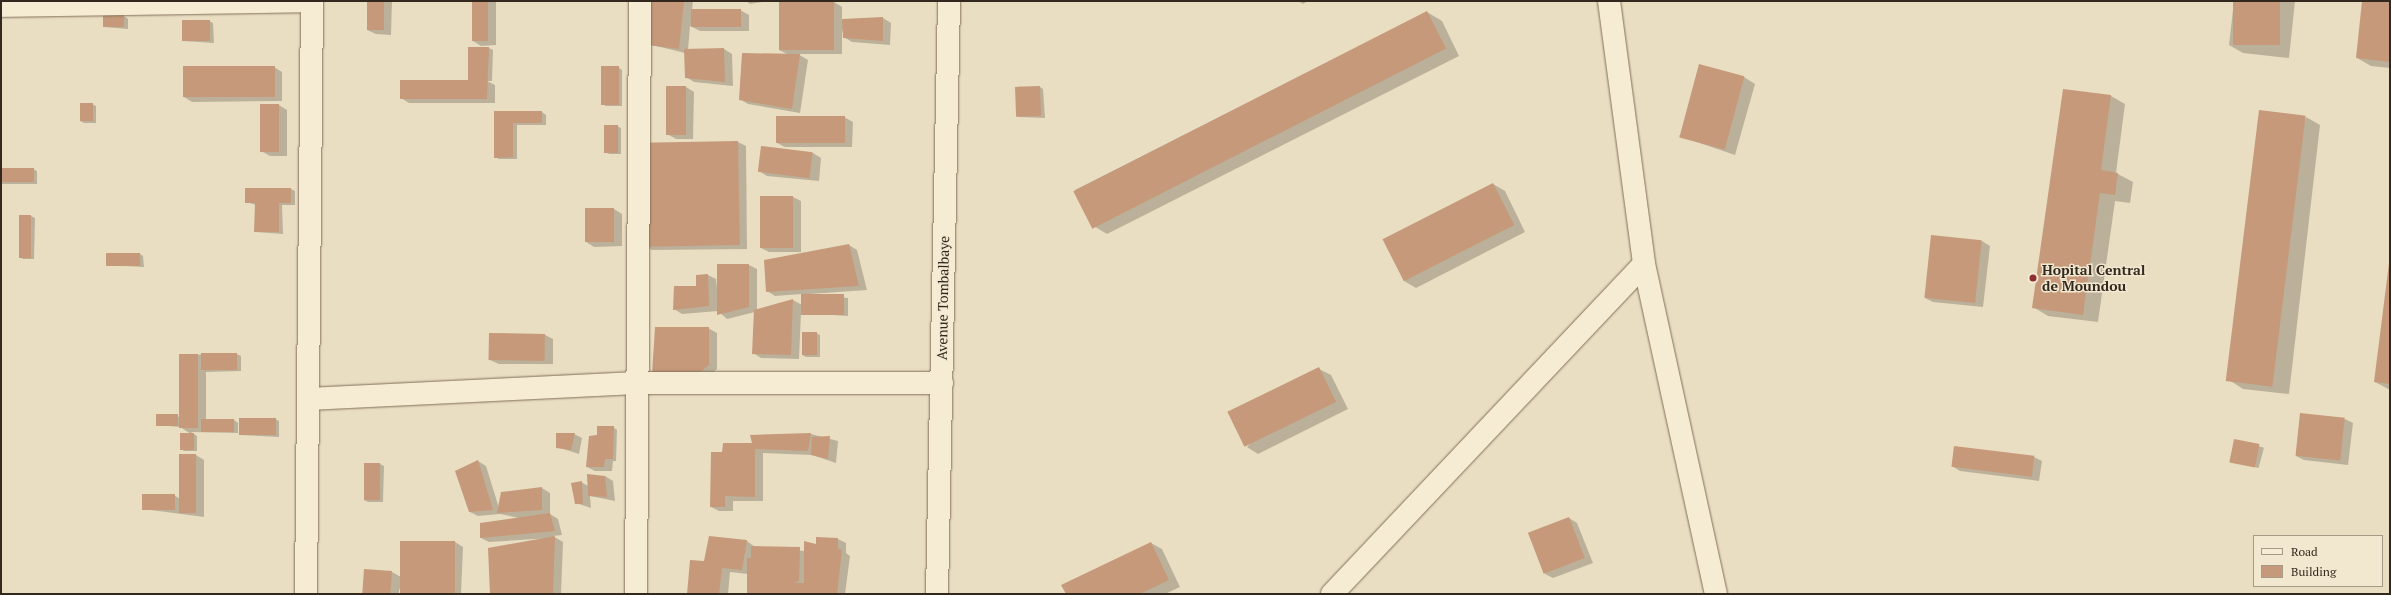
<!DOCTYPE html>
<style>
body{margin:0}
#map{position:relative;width:2391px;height:595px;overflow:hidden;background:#eadec2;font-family:"PT Serif",serif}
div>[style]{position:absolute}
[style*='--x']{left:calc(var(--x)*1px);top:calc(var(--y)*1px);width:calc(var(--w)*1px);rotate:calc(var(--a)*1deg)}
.shadow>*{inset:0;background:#0003;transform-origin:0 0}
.building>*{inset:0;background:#c6997a;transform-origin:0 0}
.roads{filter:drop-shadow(0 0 1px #82705a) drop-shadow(0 0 1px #82705a)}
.street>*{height:22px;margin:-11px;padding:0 11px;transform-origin:11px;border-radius:11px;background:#f6ecd4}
.secondary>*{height:22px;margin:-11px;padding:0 11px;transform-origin:11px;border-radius:11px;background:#f6ecd4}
.dots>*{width:11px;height:11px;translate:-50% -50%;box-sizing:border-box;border:2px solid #f2e8d0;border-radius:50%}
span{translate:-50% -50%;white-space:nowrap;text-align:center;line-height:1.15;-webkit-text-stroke:3px #f2e8d0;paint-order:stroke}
.poi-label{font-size:14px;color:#33281e;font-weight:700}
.left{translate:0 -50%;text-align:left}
.street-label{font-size:14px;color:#33281e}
.frame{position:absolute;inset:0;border:2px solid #33281e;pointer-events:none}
.legend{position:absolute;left:2253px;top:535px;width:130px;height:52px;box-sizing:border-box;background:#f2e8d0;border:1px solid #a69b89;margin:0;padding:5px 7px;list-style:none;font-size:12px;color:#33281e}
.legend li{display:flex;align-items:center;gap:8px;height:20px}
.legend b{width:20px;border:1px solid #a69b89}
</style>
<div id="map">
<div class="shadow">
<i style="clip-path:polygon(368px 1px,392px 1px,391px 35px,376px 34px,367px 30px)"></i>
<i style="clip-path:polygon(473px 1px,496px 1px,496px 45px,481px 46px,473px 41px)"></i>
<i style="clip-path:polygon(647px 1px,693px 1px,692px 10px,740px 10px,749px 15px,749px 31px,700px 31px,690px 26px,688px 50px,724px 49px,732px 54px,733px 86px,694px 82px,686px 77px,685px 53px,648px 44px)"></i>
<i style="clip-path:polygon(746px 1px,768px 1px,750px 4px)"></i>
<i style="clip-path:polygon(1298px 1px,1308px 1px,1303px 4px)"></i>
<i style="clip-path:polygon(2234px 1px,2295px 1px,2289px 58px,2243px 53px,2229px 45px)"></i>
<i style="clip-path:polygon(2363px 1px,2390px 1px,2390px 68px,2371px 66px,2357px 58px)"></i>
<i style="clip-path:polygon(834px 2px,842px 7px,842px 20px,883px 18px,891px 23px,890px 45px,852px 42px,844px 37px,842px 29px,842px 54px,798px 54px,808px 60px,800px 113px,748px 104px,740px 99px,789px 55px,779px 50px)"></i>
<i style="clip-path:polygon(1427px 12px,1442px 21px,1459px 56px,1107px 234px,1092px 225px,1075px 190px)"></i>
<i style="clip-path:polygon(124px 16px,128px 19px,128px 29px,104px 27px)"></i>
<i style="clip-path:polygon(209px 21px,213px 23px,214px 43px,183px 41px)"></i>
<i style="clip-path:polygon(489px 48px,493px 50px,492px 81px,487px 81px,495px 85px,495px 103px,409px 103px,401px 98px,472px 81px)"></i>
<i style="clip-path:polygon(274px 67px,282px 72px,282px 101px,192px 102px,184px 97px)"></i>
<i style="clip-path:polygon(618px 67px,622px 70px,622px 106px,606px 106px,602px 104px)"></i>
<i style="clip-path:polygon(1744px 77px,1755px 84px,1735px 155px,1679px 136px)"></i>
<i style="clip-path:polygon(686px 87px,694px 92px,693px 139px,676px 139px,667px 134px)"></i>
<i style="clip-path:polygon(1040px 87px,1043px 89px,1045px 118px,1018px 117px)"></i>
<i style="clip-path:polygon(2064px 90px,2111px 96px,2125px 104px,2116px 173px,2133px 182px,2130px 203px,2115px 201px,2098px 322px,2048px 316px,2033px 307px)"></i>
<i style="clip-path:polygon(92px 104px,96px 106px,96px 123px,84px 123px,80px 121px)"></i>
<i style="clip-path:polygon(279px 105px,287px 110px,287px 156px,270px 156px,261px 151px)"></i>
<i style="clip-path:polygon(495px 112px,542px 112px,546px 115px,546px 125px,517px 125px,517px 159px,499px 159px,495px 157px)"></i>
<i style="clip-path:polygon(844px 117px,853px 122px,852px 147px,785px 147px,777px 143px)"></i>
<i style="clip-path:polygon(2306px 117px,2320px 125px,2289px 394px,2243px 389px,2229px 380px)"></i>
<i style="clip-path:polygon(617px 126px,621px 128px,621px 154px,609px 154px,605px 152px)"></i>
<i style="clip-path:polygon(738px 142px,746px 146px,747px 249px,652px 250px,644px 246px)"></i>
<i style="clip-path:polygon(762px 148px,813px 153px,821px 158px,819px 181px,767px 176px,759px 171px)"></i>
<i style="clip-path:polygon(1px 169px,33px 169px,37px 171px,37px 184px,1px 184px)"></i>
<i style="clip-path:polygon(1493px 184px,1505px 191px,1525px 232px,1416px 288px,1404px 281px)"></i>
<i style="clip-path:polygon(291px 189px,295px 191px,295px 205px,282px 205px,283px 234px,255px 232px,256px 205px,246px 202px)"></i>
<i style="clip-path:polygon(793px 197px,801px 201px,801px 252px,769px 252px,761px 248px)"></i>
<i style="clip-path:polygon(586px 209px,614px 209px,622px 214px,622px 246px,594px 247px,586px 242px)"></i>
<i style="clip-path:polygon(31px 216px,35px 218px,34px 259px,23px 259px,19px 257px)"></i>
<i style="clip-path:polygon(1982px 241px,1990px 246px,1983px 307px,1933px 302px,1925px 298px)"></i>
<i style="clip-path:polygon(849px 245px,857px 250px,867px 290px,810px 294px,848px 298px,848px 316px,801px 313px,799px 359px,761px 358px,753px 353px,755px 312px,727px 319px,718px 311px,682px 314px,674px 309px,708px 275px,716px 279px,718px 298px,749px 265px,757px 269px,757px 310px,793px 300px,802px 305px,802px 294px,775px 296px,767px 291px)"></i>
<i style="clip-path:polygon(140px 254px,143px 256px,144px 267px,106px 265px)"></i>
<i style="clip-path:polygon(2390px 263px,2390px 390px,2375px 382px)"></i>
<i style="clip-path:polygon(708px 328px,717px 333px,717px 369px,703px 381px,661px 379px)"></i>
<i style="clip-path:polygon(816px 333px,820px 335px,820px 357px,806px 357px,802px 355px)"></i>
<i style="clip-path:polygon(545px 335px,553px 339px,553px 364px,499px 364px,490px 360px)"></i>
<i style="clip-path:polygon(237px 354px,241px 356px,241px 371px,206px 372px,206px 420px,234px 420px,238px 423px,238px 433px,191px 432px,197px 436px,197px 451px,184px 451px,181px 449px,191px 434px,180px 427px,157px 425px,180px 416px,180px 355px)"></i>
<i style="clip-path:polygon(1319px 369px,1331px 375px,1348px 409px,1258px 454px,1247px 447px)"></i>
<i style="clip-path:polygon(275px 419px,279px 421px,279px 437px,240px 435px)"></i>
<i style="clip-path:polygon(2345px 419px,2353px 423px,2348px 465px,2304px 460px,2296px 456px)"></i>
<i style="clip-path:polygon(613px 427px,617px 430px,616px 461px,613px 461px,612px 471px,595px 471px,587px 467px,598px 436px)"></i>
<i style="clip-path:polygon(574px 434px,582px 438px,579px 454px,557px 447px)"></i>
<i style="clip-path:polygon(811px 434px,838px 441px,836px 463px,812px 455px,763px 453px,763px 501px,733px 501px,733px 511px,719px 511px,711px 507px,723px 453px)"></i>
<i style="left:2235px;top:440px;width:30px;height:21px;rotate:15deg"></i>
<i style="clip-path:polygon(1955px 447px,2034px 457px,2042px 461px,2039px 481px,1960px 471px,1952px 466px)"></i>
<i style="clip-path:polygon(196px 455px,204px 460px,204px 517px,143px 509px,174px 495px,180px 499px)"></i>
<i style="clip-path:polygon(478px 461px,486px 466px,499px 508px,502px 493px,542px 488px,550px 493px,550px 514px,558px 519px,562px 535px,553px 536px,563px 542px,561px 594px,491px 594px,551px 538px,489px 542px,481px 538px,519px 518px,500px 514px,478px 516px,470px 512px)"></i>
<i style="clip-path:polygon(380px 464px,384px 466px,383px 502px,368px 502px,364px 500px)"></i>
<i style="clip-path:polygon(605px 476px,613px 481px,615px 501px,590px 496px,591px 508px,576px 503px,581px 482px,588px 486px)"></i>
<i style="clip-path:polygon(1569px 518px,1577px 523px,1593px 563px,1553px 578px,1545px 574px)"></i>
<i style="clip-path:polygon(838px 539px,846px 543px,846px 553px,850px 556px,845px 594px,748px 594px,748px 574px,730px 572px,728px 594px,688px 594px,704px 562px,747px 541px,755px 547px,805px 551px)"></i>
<i style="clip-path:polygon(455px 542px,463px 547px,461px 594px,401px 594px,399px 588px,399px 594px,363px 594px,365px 570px,392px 572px,401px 577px)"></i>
<i style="clip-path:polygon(1151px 543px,1162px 549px,1180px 587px,1165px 594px,1067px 594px)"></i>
</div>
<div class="building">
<i style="left:367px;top:1px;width:17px;height:29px"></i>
<i style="left:472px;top:1px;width:16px;height:40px"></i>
<i style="clip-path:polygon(646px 1px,684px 1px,679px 49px,647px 45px)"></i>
<i style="left:779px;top:1px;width:55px;height:49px"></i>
<i style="left:2233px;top:1px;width:47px;height:44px"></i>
<i style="clip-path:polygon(2362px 1px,2390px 1px,2390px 62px,2356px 58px)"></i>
<i style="left:691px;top:9px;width:50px;height:18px"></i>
<i style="left:1427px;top:11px;width:42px;height:397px;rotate:63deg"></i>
<i style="left:124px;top:15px;width:12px;height:21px;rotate:90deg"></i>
<i style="clip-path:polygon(883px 17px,883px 41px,843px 38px,842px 19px)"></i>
<i style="left:182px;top:20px;width:28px;height:21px"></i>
<i style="clip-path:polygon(468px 47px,489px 47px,487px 99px,400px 99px,400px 80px,468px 80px)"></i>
<i style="clip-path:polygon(724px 48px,725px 82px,685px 78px,684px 49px)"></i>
<i style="clip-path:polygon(742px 53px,800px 54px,792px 109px,739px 100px)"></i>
<i style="left:1699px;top:64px;width:47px;height:76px;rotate:15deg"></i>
<i style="left:183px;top:66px;width:92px;height:31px"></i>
<i style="left:601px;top:66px;width:18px;height:39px"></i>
<i style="left:666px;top:86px;width:20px;height:49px"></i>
<i style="left:1040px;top:86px;width:30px;height:25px;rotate:88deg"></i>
<i style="clip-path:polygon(2063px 89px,2111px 95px,2101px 170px,2118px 173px,2115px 195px,2100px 193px,2083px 315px,2032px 308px)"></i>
<i style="left:80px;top:103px;width:13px;height:18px"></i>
<i style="left:260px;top:104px;width:19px;height:48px"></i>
<i style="left:2259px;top:110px;width:47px;height:273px;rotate:7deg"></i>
<i style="clip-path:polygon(494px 111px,542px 111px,542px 123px,513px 123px,513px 157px,494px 158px)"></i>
<i style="left:776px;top:116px;width:69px;height:27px"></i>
<i style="left:604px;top:125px;width:14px;height:28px"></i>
<i style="left:738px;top:141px;width:104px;height:96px;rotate:89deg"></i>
<i style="left:761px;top:146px;width:52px;height:26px;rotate:7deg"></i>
<i style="left:1px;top:168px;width:33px;height:14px"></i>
<i style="left:1493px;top:183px;width:47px;height:124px;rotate:63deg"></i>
<i style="clip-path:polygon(245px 188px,291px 188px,291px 203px,279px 203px,279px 232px,254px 232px,255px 203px,245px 203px)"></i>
<i style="left:760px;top:196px;width:33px;height:52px"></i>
<i style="left:585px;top:208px;width:29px;height:34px"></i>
<i style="left:19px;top:215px;width:12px;height:43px"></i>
<i style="left:1931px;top:235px;width:51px;height:63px;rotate:6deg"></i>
<i style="clip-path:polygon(849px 244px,859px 286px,766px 292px,764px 260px)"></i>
<i style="left:140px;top:253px;width:13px;height:34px;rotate:90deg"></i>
<i style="clip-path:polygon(2389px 263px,2390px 263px,2390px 384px,2374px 382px)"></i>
<i style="clip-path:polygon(717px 264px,749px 264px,749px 307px,717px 315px)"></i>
<i style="clip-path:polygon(708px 274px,709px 306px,673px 310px,674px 286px,696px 286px,696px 275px)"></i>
<i style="left:801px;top:294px;width:43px;height:21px"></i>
<i style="clip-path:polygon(793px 299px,791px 355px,752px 354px,754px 310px)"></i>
<i style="clip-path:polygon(655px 327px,709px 327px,709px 365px,694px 377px,652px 374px)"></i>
<i style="left:802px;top:332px;width:15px;height:23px"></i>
<i style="left:489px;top:333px;width:56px;height:27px;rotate:1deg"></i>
<i style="left:201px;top:353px;width:36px;height:17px"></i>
<i style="left:179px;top:354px;width:19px;height:74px"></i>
<i style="left:1319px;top:367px;width:39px;height:102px;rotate:64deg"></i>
<i style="left:2300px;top:413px;width:45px;height:43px;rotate:6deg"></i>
<i style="left:156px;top:414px;width:22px;height:12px"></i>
<i style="left:239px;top:418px;width:37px;height:17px"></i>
<i style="left:201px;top:419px;width:33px;height:13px"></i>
<i style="clip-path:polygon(597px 426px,614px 426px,613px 459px,605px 459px,604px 467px,586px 467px,589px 436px,597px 435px)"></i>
<i style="left:180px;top:433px;width:14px;height:17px"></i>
<i style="clip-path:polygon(556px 433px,575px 433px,571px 450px,556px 448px)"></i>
<i style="clip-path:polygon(811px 433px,808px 451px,755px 449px,755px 497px,725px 496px,725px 507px,710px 507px,711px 452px,722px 452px,723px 443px,752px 443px,750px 435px)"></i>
<i style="clip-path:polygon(830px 436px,828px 459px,811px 455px,812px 437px)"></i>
<i style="left:2234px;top:439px;width:26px;height:24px;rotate:11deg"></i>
<i style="left:1954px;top:446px;width:81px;height:21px;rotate:7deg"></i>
<i style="left:179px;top:454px;width:17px;height:59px"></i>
<i style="clip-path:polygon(478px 460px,493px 510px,469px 512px,455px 471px)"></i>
<i style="left:364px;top:463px;width:16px;height:37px"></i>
<i style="clip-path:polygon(587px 474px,605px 476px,607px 497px,588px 496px)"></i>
<i style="clip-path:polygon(582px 481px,583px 504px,575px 504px,571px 483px)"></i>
<i style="clip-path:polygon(542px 487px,542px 510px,497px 513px,501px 492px)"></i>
<i style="left:175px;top:494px;width:16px;height:33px;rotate:90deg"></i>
<i style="clip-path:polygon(550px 513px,555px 531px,480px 538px,480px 523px)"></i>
<i style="left:1569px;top:517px;width:44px;height:44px;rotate:69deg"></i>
<i style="clip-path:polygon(555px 536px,553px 594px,490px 594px,488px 548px)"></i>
<i style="clip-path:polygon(709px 536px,747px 540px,742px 570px,722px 568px,719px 594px,687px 594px,690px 560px,704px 561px)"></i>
<i style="clip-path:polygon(816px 537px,838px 538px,838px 549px,842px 550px,837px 594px,747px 594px,747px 558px,751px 558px,751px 546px,800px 547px,799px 581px,793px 583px,804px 583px,804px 541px,816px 544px)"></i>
<i style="left:400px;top:541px;width:55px;height:53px"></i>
<i style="clip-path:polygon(1151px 542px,1169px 580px,1140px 594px,1066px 594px,1061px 585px)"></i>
<i style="left:364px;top:569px;width:28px;height:25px;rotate:4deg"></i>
</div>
<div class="roads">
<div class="street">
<i style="--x:1609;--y:1;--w:265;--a:82.4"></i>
<i style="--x:1644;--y:264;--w:338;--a:77.7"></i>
<i style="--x:1;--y:6;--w:311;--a:-0.9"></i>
<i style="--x:308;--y:399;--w:329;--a:-2.8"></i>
<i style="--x:637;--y:383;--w:305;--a:0"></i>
<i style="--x:306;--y:594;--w:593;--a:-89.42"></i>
<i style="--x:636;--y:594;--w:593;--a:-89.61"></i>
<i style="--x:1332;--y:594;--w:454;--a:-46.6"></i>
</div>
<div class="secondary">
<i style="--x:937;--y:594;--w:593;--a:-88.84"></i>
</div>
</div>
<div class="dots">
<i style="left:2033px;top:278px;background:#8d2f30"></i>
</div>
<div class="poi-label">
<span class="left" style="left:2042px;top:278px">Hopital Central<br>de Moundou</span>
</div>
<div class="street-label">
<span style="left:943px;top:298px;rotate:-89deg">Avenue Tombalbaye</span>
</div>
<div class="frame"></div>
<ul class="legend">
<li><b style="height:5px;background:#f6ecd4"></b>Road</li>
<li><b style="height:11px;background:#c6997a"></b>Building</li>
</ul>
</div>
